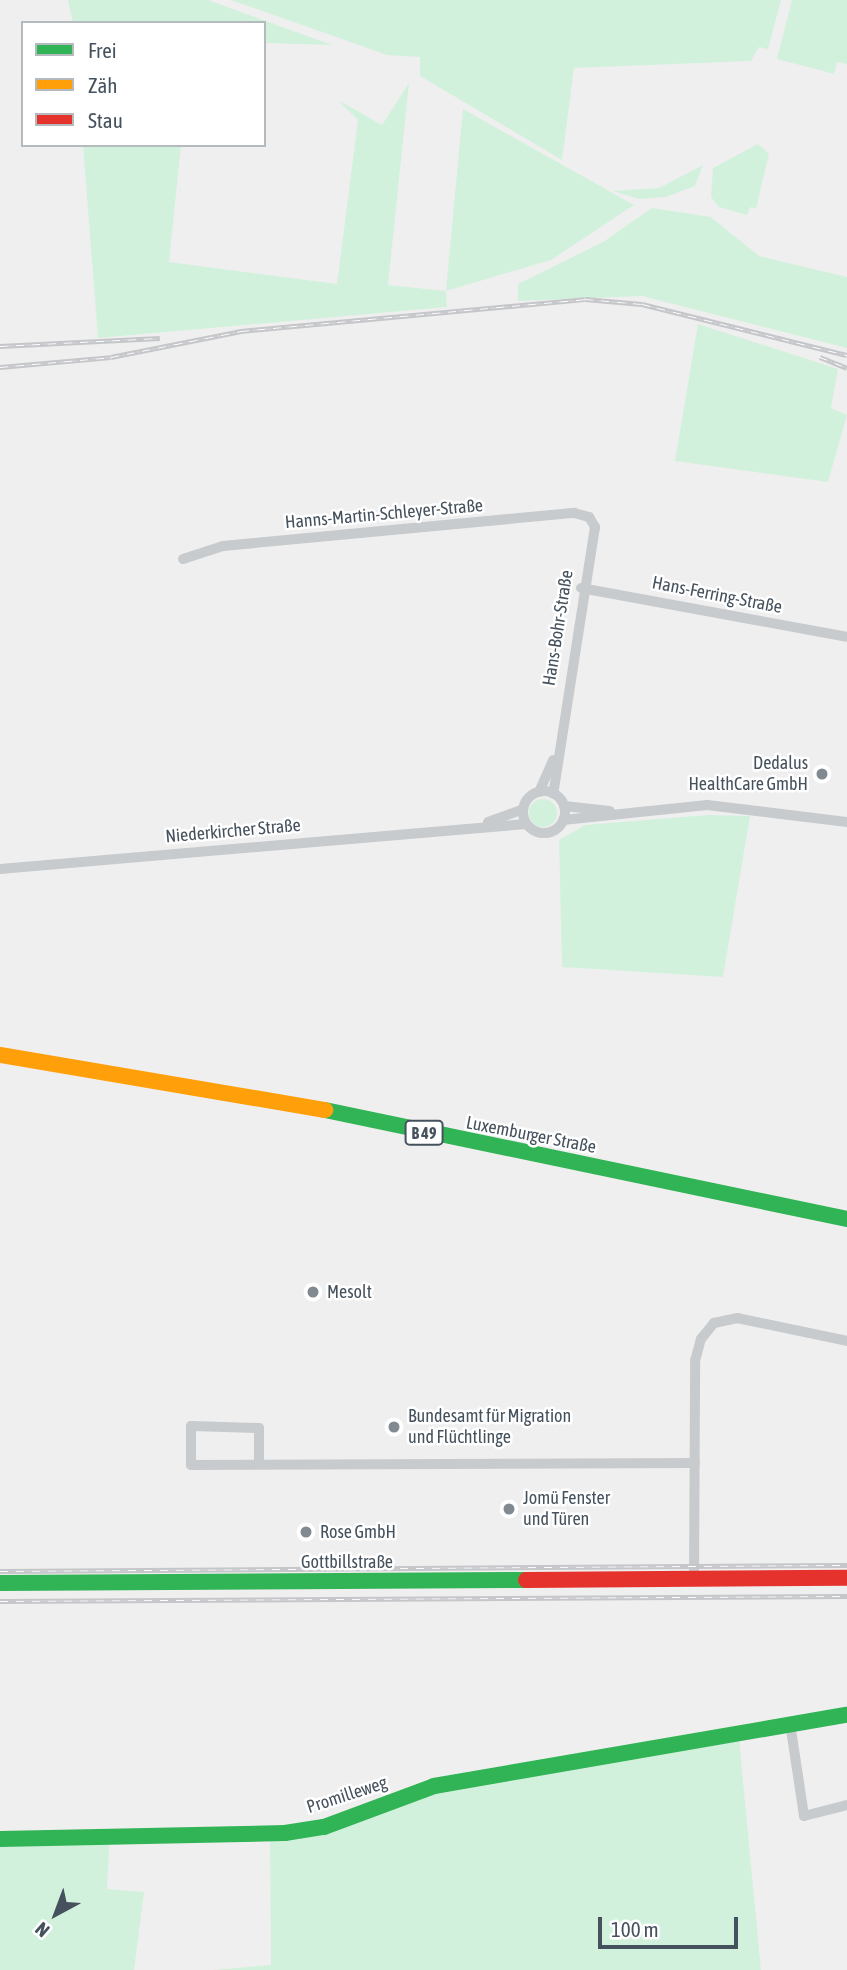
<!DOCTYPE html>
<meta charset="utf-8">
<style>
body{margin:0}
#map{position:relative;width:847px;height:1970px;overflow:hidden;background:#f0efef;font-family:"Asap Condensed",sans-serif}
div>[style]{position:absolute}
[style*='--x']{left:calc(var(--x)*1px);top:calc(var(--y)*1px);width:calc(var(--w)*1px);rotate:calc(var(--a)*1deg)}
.green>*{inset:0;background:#d2f1dd}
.round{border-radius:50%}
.street>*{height:10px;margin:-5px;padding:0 5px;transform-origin:5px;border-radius:5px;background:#c8cbce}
.street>.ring{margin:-5px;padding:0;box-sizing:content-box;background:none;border:10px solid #c8cbce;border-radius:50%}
.fast>*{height:16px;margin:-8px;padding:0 8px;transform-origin:8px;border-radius:8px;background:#30b455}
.slow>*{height:16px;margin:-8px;padding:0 8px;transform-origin:8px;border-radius:8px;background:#ff9f0a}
.jam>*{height:16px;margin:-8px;padding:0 8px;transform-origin:8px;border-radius:8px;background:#e5322d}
.rail>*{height:5px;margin-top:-2.5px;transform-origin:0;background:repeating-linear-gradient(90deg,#fff 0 8px,#c4c6c9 0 16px);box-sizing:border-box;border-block:2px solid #c4c6c9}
.dots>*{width:19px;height:19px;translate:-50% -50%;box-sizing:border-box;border:4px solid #fff;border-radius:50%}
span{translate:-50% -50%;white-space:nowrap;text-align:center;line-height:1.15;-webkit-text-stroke:5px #fff;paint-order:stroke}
.shield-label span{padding:2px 5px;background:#fff;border:2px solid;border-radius:5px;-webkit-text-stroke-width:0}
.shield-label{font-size:16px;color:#45525e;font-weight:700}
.street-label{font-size:18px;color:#45525e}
.poi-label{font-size:18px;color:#45525e}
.right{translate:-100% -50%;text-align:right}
.left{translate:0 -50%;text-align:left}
.legend{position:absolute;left:21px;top:21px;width:245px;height:126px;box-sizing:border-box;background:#fff;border:2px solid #b5babf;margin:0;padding:9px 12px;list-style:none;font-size:21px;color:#45525e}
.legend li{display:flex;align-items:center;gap:14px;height:35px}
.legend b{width:35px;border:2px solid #b5babf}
.north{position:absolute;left:21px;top:1879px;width:70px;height:70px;-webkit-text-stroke:5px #fff;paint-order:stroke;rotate:221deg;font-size:19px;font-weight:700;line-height:28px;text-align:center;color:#45525e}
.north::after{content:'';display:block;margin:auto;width:24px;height:32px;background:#45525e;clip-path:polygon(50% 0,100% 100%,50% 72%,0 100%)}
.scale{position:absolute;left:598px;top:1917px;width:140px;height:32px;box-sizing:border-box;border:4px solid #45525e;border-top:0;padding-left:9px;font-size:21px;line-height:24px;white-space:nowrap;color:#45525e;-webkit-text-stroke:5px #fff;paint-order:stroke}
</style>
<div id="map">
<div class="green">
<i style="clip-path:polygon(68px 0,208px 0,332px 45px,264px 43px,264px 23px,73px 23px)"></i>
<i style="clip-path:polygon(231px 0,781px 0,768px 49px,759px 47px,751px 61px,574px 68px,562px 160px,420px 76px,420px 57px,387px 55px)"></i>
<i style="clip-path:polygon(792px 0,847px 0,847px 64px,837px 62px,834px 74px,777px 59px)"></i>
<i style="clip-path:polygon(409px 83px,388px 285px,446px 291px,463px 109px,634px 205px,551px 260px,446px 291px,447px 307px,98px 338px,83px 145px,181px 145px,169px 262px,337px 284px,358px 120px,338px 100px,382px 125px)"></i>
<i style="clip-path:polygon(758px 144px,769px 154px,756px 209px,750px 207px,747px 215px,719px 207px,711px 197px,713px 168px)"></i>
<i style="clip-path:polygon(703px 165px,695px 186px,666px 197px,639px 199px,613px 191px,659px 188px)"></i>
<i style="clip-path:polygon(652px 208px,711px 217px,759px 256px,847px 277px,847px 348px,642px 296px,518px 301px,518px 284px,603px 242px)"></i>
<i style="clip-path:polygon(698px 324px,838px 369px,831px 408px,847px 415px,828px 482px,675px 461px)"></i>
<i class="round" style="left:529px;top:799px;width:28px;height:28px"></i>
<i style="clip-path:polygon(707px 815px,750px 816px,723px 977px,562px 967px,559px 840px,585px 825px)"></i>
<i style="clip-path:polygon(739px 1739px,761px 1970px,213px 1970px,271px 1965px,270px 1838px,439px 1787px)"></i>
<i style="clip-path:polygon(110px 1833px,107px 1889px,144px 1892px,134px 1970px,0 1970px,0 1835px)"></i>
</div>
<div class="street">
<i style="--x:183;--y:559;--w:42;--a:-18"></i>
<i style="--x:223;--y:546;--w:353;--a:-5.4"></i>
<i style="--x:574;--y:513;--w:16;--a:15"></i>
<i style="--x:589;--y:517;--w:12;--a:59"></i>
<i style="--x:595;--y:527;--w:270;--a:98.9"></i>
<i style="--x:581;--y:588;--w:270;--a:10.4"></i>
<i class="ring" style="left:523px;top:791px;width:32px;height:32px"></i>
<i style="--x:539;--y:792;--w:35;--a:-66"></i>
<i style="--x:564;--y:806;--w:46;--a:6.2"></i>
<i style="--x:563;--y:820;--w:145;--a:-5.9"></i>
<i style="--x:707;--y:805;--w:141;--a:6.9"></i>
<i style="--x:488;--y:822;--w:37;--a:-20"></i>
<i style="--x:0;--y:869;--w:528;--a:-4.89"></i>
<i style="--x:259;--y:1464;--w:36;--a:-90"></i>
<i style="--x:259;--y:1428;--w:68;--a:-178.3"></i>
<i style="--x:191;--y:1426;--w:39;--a:90"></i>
<i style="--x:191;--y:1465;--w:504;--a:-0.23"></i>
<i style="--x:694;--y:1580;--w:219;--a:-89.7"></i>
<i style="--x:695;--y:1361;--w:23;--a:-75"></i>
<i style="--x:701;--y:1339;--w:21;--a:-51"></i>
<i style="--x:714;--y:1323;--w:24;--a:-12"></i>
<i style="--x:737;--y:1318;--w:112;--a:11.8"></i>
<i style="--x:790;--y:1723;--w:94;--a:81.4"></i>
<i style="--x:804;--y:1816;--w:44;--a:-14.3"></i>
</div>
<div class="fast">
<i style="--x:325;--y:1110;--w:533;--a:11.79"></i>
<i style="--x:0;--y:1583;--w:526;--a:-0.33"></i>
<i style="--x:0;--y:1839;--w:285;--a:-1.2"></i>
<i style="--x:285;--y:1833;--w:39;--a:-9"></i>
<i style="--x:324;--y:1827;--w:117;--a:-20.4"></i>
<i style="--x:434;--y:1786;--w:419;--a:-9.8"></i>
</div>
<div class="slow">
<i style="--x:0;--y:1055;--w:330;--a:9.6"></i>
</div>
<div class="jam">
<i style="--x:526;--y:1580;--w:321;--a:-0.4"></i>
</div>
<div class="rail">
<i style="--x:0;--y:346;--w:160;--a:-2.9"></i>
<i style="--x:820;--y:357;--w:29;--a:22"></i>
<i style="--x:0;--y:367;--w:111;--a:-5.1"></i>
<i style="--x:111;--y:357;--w:133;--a:-11.3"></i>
<i style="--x:241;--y:331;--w:345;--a:-5.3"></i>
<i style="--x:585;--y:299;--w:57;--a:5"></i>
<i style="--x:642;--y:304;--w:211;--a:14"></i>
<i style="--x:0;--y:1571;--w:847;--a:-0.41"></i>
<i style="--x:0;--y:1601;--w:847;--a:-0.34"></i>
</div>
<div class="dots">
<i style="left:822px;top:774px;background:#818991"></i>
<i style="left:313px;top:1292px;background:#818991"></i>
<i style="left:394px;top:1427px;background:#818991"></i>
<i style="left:509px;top:1509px;background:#818991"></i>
<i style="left:306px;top:1532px;background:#818991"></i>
</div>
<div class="shield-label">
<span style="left:424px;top:1133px">B 49</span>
</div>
<div class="street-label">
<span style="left:384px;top:514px;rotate:-5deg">Hanns-Martin-Schleyer-Straße</span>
<span style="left:717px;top:595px;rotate:11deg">Hans-Ferring-Straße</span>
<span style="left:558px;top:628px;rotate:-81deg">Hans-Bohr-Straße</span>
<span style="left:233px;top:831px;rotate:-5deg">Niederkircher Straße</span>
<span style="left:531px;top:1135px;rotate:11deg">Luxemburger Straße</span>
<span style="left:347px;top:1562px">Gottbillstraße</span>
<span style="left:347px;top:1795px;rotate:-18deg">Promilleweg</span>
</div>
<div class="poi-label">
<span class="right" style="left:808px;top:774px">Dedalus<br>HealthCare GmbH</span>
<span class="left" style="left:327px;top:1292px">Mesolt</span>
<span class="left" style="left:408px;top:1427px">Bundesamt für Migration<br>und Flüchtlinge</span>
<span class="left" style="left:523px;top:1509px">Jomü Fenster<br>und Türen</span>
<span class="left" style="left:320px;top:1532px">Rose GmbH</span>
</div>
<ul class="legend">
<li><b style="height:9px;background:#30b455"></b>Frei</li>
<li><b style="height:9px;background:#ff9f0a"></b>Zäh</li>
<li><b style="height:9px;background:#e5322d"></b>Stau</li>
</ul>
<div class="north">N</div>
<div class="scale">100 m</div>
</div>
